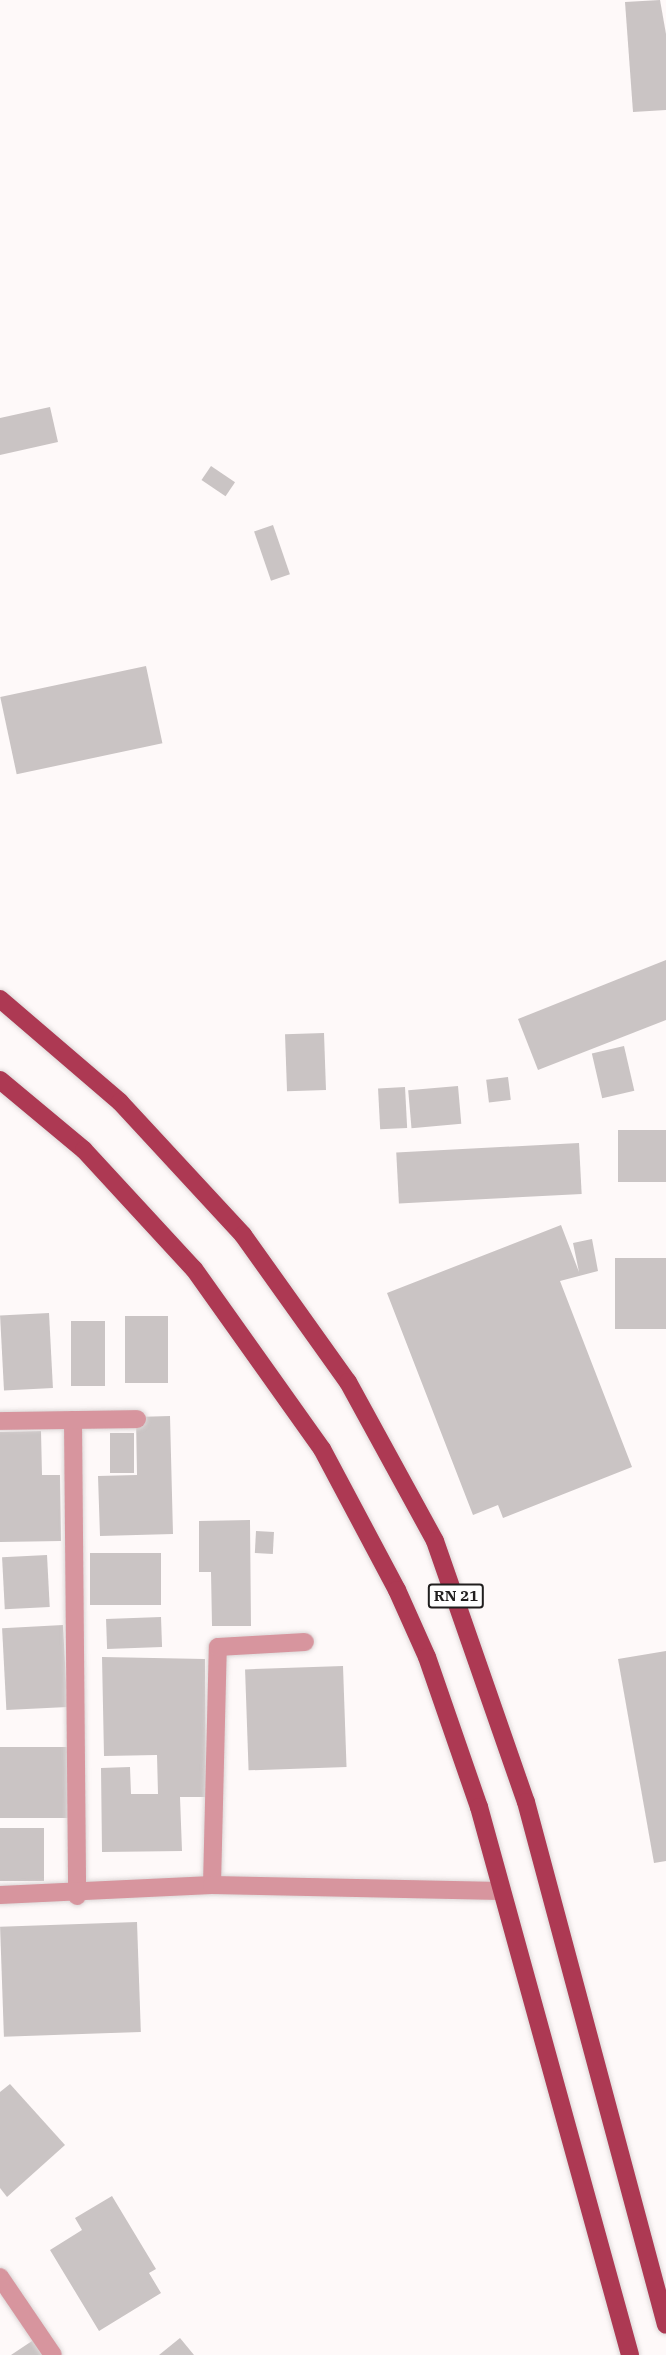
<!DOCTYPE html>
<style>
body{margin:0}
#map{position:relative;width:666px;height:2355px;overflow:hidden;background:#fef9f9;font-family:"IBM Plex Serif",serif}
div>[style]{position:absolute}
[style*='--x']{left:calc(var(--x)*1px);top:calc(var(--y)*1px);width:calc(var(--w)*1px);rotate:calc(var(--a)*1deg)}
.building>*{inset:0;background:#cac4c4;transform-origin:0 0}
.roads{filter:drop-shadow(0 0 2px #dbd6d6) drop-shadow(0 0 2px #dbd6d6)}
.street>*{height:18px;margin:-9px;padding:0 9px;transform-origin:9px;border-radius:9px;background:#d7959e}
.primary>*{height:18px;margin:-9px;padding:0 9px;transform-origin:9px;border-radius:9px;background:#ad3953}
span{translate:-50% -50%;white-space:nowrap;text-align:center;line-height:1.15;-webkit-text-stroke:6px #fff;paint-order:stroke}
.shield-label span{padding:2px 4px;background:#fff;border:2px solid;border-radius:4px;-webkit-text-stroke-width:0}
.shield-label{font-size:15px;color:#211f1f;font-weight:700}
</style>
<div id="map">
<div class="building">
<i style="clip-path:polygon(660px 0,666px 34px,666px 110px,633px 112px,625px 2px)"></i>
<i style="clip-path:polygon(50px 407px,58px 442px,0 455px,0 418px)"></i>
<i style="left:211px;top:466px;width:29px;height:17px;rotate:34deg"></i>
<i style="left:273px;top:525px;width:52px;height:20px;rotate:71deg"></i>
<i style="left:146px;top:666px;width:79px;height:149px;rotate:78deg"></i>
<i style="clip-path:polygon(666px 960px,666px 1020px,538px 1070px,518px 1019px)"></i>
<i style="left:324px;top:1033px;width:57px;height:39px;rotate:88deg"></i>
<i style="left:624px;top:1046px;width:46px;height:33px;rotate:77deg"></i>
<i style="left:508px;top:1077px;width:23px;height:22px;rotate:83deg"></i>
<i style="left:458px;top:1086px;width:38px;height:50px;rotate:85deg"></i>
<i style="left:405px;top:1087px;width:41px;height:27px;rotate:87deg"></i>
<i style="left:666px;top:1130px;width:52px;height:48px;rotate:90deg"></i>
<i style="left:579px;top:1143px;width:51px;height:183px;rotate:87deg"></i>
<i style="clip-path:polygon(561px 1225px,579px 1272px,573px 1243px,592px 1239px,598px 1271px,560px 1281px,632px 1467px,503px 1518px,498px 1505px,473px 1515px,387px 1293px)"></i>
<i style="left:666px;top:1258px;width:71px;height:51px;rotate:90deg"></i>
<i style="left:49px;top:1313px;width:75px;height:49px;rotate:87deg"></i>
<i style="left:125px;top:1316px;width:43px;height:67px"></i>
<i style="left:71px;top:1321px;width:34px;height:65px"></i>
<i style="clip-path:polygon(170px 1416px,173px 1534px,100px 1536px,98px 1476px,137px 1475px,136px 1417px)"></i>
<i style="clip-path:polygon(41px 1431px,42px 1475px,60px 1475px,61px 1541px,0 1542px,0 1432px)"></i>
<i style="left:110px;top:1433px;width:24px;height:40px"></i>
<i style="clip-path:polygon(250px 1520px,251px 1626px,212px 1626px,211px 1572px,199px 1572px,199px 1521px)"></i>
<i style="left:256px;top:1531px;width:18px;height:22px;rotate:3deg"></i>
<i style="left:161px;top:1553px;width:52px;height:71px;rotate:90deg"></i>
<i style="left:47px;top:1555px;width:52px;height:45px;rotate:87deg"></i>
<i style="left:161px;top:1617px;width:30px;height:55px;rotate:88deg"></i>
<i style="left:63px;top:1625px;width:82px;height:61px;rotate:87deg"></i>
<i style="clip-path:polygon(666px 1651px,666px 1861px,654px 1863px,618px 1659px)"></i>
<i style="clip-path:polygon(102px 1657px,205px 1659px,206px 1797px,180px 1797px,182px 1851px,102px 1852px,101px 1768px,130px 1767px,131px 1794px,158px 1794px,157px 1755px,104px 1756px)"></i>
<i style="left:343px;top:1666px;width:101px;height:98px;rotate:88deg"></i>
<i style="left:73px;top:1747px;width:71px;height:73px;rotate:90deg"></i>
<i style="left:0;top:1828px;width:44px;height:53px"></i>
<i style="left:137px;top:1922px;width:110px;height:137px;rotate:88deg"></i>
<i style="clip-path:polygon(10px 2084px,65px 2145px,7px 2197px,0 2188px,0 2092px)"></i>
<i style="clip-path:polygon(112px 2196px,156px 2269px,149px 2273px,161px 2293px,99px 2331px,50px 2250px,82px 2230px,75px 2218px)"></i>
<i style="clip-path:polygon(38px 2337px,50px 2355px,11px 2355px)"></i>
<i style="clip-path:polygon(180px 2338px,194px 2355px,159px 2355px)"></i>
</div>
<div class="roads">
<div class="street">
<i style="--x:73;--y:1420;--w:476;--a:89.5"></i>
<i style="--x:0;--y:1421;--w:137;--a:-0.8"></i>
<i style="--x:212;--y:1885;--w:238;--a:-88.6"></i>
<i style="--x:218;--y:1647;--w:87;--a:-3.3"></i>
<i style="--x:0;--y:1895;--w:212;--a:-2.7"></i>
<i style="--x:212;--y:1885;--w:289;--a:1.2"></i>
<i style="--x:0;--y:2277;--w:94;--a:55.8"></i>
</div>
<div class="primary">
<i style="--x:0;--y:999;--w:158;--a:40.6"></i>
<i style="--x:120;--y:1102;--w:181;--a:47.2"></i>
<i style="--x:243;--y:1235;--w:181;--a:54.5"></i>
<i style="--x:348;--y:1382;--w:181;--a:61.3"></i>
<i style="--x:435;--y:1541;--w:276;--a:70.8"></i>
<i style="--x:526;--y:1802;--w:541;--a:75.01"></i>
<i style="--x:0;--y:1080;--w:109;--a:39.8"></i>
<i style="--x:84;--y:1150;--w:162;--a:47.3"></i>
<i style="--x:194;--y:1269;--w:221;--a:54.6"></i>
<i style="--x:322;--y:1449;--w:160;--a:62"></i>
<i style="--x:397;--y:1590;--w:73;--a:65.9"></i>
<i style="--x:427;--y:1657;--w:159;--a:70.9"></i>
<i style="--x:479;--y:1807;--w:568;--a:74.59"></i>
</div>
</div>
<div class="shield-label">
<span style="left:456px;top:1596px">RN 21</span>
</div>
</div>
